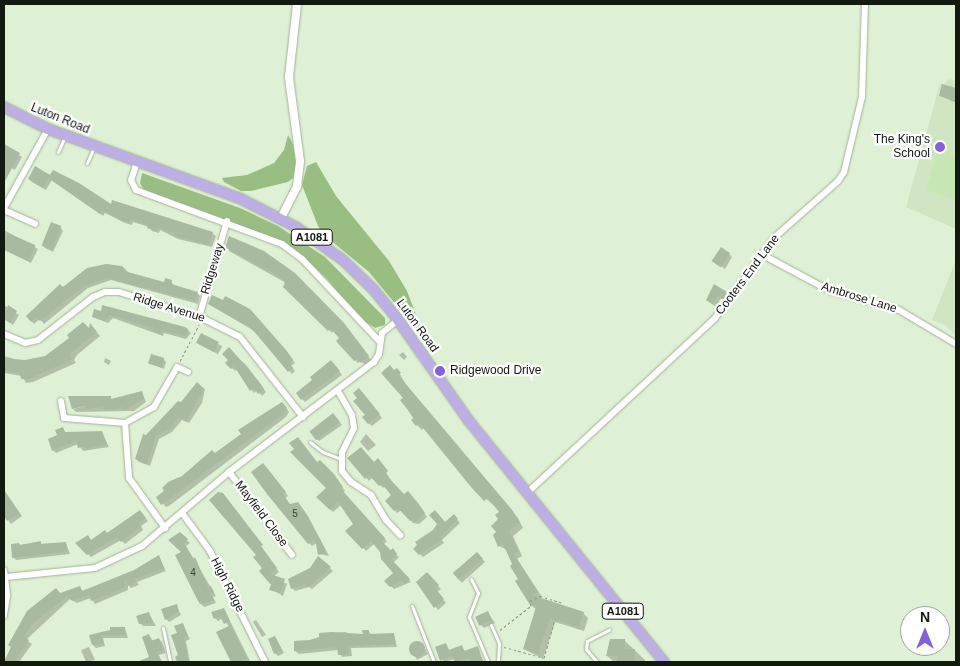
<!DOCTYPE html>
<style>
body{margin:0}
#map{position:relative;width:960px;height:666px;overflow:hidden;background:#dff1d4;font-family:Helvetica,sans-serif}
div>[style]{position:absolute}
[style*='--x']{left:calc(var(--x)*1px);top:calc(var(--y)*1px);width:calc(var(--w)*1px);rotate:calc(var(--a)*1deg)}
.built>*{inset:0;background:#d0e6c3}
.green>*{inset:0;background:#c6e6b3}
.forest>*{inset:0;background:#98bf81}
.shadow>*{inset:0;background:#0003;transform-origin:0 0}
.building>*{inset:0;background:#a8ba9f;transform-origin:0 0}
.round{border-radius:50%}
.path>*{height:1px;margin-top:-0.5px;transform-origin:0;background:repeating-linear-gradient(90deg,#8b9984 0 2.5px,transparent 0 5px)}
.roads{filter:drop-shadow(0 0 1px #a1b298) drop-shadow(0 0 1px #a1b298)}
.service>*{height:3px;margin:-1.5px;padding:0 1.5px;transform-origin:1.5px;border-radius:1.5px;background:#fff}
.minor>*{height:6px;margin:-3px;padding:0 3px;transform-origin:3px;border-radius:3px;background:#fff}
.tertiary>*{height:8px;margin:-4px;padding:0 4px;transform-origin:4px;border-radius:4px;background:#fff}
.primary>*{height:10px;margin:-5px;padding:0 5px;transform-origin:5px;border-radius:5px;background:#bdafe5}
.dots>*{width:14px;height:14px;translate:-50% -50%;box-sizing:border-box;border:2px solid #fff;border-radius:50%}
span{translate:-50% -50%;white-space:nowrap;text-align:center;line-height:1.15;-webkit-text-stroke:4.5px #fff;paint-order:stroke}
.number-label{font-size:10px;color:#384133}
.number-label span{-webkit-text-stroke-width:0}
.shield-label span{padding:1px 4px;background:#fff;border:1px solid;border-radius:4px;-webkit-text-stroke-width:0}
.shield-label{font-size:11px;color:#12190f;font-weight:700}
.street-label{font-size:12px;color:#12190f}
.poi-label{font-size:12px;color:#12190f}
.right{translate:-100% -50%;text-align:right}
.left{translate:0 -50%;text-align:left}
.frame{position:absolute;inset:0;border:5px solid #12190f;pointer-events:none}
.north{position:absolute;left:900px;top:606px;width:50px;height:50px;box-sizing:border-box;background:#fff;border:1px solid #a0a39f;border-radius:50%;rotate:0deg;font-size:14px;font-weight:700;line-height:20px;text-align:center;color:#12190f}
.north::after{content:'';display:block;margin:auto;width:18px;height:22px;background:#8560db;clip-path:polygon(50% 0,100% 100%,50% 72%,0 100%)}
</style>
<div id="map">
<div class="built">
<i style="clip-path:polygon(949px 79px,956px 81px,956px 229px,906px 207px,940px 83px,944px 84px)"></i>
<i style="clip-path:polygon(956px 260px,956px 336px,945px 325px,932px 320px)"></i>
</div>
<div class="green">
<i style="clip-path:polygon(938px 149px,956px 154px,956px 200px,926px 190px)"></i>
</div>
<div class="forest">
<i style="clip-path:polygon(288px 135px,293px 144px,297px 166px,293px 178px,288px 182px,251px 191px,241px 191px,224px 182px,222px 178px,247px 175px,274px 163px,284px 150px)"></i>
<i style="clip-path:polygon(316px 162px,336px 196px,389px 261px,407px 291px,426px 341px,369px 272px,323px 234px,318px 226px,302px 185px,307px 166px)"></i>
<i style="clip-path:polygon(142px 173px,240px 208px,278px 226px,325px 257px,385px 318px,385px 325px,375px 328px,361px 319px,326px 278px,303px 256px,278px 240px,145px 193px,140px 183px)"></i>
</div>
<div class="shadow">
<i style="clip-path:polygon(943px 85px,956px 89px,956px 103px,940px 95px)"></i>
<i style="clip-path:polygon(4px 146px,22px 157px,15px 170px,4px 164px)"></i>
<i style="clip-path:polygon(35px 168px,111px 206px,212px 233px,216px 236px,212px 247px,178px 239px,160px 230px,159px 233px,152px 231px,149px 227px,133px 222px,132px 225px,125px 223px,105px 213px,103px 216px,52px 180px,46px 190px,32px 182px,29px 179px)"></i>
<i style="clip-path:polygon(60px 227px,63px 231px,53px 252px,45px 248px,42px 245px)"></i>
<i style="clip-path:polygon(4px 230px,38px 249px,31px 263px,4px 250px)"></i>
<i style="clip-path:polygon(230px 238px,346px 328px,371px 360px,365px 365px,361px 361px,358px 363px,337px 341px,341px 338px,334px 330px,332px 333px,285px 287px,286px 283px,229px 251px,226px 248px)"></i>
<i style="clip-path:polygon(729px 254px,732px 257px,725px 269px,714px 261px)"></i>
<i style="clip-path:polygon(127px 273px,164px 283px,171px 281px,174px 286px,197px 293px,200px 296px,198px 304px,111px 280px,88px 288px,44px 324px,40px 319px,34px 324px,28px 317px,63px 288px)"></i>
<i style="clip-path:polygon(726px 293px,729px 296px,726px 301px,721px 298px,716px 307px,707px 300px)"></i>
<i style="clip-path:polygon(4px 305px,19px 315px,13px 325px,4px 319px)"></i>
<i style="clip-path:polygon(249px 310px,289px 354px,295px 363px,291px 366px,295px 371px,292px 374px,263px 339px,235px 316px)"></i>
<i style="clip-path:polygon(101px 313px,188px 330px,191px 333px,186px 339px,164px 333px,163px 336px,113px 318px,108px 323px,93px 317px)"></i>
<i style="clip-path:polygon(94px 329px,100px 336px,77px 355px,74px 360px,76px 363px,33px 382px,26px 383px,22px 376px,4px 373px,4px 356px,25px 362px,46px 357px)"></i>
<i style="left:201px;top:335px;width:24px;height:9px;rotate:28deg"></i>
<i style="clip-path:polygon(229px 349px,247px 366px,266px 392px,262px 396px,257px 390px,254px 393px,237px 369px,235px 371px,227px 363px,230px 360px)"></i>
<i style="clip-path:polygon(403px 352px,407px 357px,404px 360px,399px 355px)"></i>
<i style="clip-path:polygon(105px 358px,111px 361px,109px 365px,104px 362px)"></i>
<i style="clip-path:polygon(163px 359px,166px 362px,164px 369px,150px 363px)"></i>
<i style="clip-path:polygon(334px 365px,342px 375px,305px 402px,302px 399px)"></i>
<i style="clip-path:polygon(397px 369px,409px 390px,518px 518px,523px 528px,513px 536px,522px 556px,517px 559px,542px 597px,539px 599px,583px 613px,588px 618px,584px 631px,555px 622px,543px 659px,524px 649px,537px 610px,531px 605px,507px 550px,499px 546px,501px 512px,472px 486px,424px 428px,422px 430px,417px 425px,402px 400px,404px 398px,395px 371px)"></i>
<i style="clip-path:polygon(197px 383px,205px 389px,202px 403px,189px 423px,182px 420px,172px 432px,159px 439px,150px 466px,139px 462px,136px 459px,146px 437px,181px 404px)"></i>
<i style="clip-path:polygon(142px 392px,146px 402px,134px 411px,76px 412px,73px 409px)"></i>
<i style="clip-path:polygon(362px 393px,382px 418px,372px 426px,368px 423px)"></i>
<i style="clip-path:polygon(285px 406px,289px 412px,286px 417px,169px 506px,166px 507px,157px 497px)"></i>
<i style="clip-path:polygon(336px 417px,342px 425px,319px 441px,316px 438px)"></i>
<i style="clip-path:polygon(63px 429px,66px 434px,102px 433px,109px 447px,83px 451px,78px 444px,56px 453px,53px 450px)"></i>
<i style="clip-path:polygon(366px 434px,376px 445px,368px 451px,360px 442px)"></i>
<i style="clip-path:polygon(349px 458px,380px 463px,396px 488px,404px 496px,410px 495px,427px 517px,419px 524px,413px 523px,402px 510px,397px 513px,386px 501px,393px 495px,385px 486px,383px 488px,373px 477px,369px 481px)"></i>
<i style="clip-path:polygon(318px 463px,337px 479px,345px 491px,343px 493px,387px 541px,384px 544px,399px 557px,393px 563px,411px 582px,394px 589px,391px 586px,394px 573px,381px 551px,375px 543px,366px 551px,347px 531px,355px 524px,341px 505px,333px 512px,318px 497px,327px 488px)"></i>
<i style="clip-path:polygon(266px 467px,288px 496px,285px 498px,290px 505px,301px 507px,308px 516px,329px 556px,319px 554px,317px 543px,312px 546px,309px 543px,253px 472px)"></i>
<i style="clip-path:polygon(4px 490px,22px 516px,11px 524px,4px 514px)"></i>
<i style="clip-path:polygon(226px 498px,279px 572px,273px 577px,287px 584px,283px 596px,271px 589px,272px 585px,257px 555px,210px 500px)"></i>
<i style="clip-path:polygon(143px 515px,148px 521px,141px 526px,143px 530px,125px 544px,121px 540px,91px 557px,77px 543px,91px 541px)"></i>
<i style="clip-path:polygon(454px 516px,460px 523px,442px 540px,444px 543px,423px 557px,415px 549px,419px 545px,417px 542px)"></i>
<i style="clip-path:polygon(180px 534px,190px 543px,186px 546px,216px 596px,213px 597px,216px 603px,204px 607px,201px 604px,177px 555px,183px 553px,170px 540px)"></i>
<i style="clip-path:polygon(66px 543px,70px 554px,16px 560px,13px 557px,12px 545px)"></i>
<i style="left:477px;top:553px;width:12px;height:31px;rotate:48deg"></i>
<i style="clip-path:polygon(159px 557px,166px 571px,137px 582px,139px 585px,131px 588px,128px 585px,128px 590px,95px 604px,91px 598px,77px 603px,70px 599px,26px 640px,32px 644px,19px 662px,4px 662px,28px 612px,80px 587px,83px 592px,134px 571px)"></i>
<i style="clip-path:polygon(319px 558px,333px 571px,312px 589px,309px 587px,295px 591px,292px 588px)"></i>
<i style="clip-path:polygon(430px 577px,441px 589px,437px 592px,446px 603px,438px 610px,418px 582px)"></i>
<i style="clip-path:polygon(176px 605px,181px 615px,169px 622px,166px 619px)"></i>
<i style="clip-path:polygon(224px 609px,250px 661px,248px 662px,233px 662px,218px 633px,229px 627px,223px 618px,218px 621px,215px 618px)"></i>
<i style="clip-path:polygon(488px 613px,495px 623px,484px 628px,481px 625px)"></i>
<i style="clip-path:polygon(149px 614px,156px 626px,143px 626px,140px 623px)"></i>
<i style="clip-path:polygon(256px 620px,266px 635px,262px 637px,253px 622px)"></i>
<i style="clip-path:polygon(182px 624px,190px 639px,186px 641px,190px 662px,180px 662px,172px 636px,179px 633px)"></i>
<i style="clip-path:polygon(125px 628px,128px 638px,103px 638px,105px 646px,96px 648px,93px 645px,91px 636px)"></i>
<i style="clip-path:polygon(368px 631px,372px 635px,394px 634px,397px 647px,351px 648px,352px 656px,342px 657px,338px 650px,299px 654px,295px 651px,321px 638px,320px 634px,346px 632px,350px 636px,364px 635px)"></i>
<i style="clip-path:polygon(149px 635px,153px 641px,159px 639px,162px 642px,166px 653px,159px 655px,162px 662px,152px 662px,143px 637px)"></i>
<i style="clip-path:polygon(275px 637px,284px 653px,278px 656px,275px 653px)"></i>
<i style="clip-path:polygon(624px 640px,645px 660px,645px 662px,614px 662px,607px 656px)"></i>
<i style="clip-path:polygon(422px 643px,428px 654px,417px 660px,410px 646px)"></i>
<i style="clip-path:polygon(445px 645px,450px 651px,462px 647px,466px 652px,477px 648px,484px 662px,456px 662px,455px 659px,443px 662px)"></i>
<i style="clip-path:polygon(89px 647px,95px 660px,86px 662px,81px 650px)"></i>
</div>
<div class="building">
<i style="clip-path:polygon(942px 84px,956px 88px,956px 101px,939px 96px)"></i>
<i style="clip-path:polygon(4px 144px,20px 153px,4px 183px)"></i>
<i style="clip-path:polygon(35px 166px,50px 175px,53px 170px,79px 183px,111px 204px,112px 200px,213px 232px,209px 245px,174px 236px,175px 233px,157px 228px,156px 231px,147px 228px,148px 225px,130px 219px,129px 223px,121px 220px,102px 210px,100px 214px,48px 178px,43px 188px,28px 179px)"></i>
<i style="left:51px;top:222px;width:11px;height:25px;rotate:22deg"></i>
<i style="left:8px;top:233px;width:30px;height:17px;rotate:24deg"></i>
<i style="clip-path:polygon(229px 236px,264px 251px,295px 273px,344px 323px,369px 356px,361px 363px,357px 359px,354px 361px,336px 341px,339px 338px,330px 328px,328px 331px,283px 287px,285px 282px,277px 275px,225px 248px)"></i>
<i style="left:721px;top:247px;width:11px;height:17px;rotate:34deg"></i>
<i style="clip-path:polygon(106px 264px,122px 266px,128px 272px,164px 282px,165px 278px,172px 280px,171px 284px,198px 292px,195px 301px,107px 278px,84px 286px,40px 321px,36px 317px,31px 322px,26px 316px,60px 284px,63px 287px,87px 268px)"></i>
<i style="clip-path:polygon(714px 284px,727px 292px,722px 299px,718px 296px,712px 304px,706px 300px)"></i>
<i style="clip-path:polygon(212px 295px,223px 300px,225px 296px,250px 309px,286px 350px,293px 360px,289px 363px,293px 368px,288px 372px,253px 330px,208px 304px)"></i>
<i style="clip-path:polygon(8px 305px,17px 311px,10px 323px,4px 319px)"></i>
<i style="clip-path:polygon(102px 305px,185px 327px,188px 329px,186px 336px,161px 330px,160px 333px,152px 331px,153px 328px,110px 315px,105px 321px,92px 317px,94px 309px,101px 311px)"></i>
<i style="clip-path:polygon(83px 322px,89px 328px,90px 323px,97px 332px,73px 351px,70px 355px,73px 359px,29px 379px,21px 379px,20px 373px,4px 371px,4px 358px,25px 360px,45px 356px,69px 338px,67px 335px)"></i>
<i style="left:201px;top:333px;width:20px;height:11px;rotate:27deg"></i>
<i style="clip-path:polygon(229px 347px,260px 383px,264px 389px,258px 394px,254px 388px,250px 391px,234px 366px,231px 369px,225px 363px,228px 360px,222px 354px)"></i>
<i style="left:151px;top:354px;width:14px;height:10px;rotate:17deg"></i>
<i style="clip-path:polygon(331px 360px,340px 371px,301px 400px,296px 393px,312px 380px,310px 377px)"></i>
<i style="clip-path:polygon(390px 365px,394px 370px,397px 368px,401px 373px,398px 375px,405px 383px,513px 511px,519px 523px,509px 531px,518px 551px,514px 554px,538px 592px,532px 595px,584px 612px,579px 627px,550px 618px,538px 654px,523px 649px,536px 607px,530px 605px,515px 581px,518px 579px,510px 566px,512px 564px,503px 544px,498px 547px,493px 535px,496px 532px,491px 526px,498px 519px,495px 515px,499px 512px,488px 498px,484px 501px,471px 487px,419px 423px,416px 426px,411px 420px,414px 418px,400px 400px,403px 398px,381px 373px)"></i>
<i style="clip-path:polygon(197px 382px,204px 389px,186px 421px,178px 417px,169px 429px,156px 436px,147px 464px,135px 459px,143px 434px,146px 435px,178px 401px,181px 402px)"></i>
<i style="clip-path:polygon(359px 388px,380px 414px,368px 424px,362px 417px,365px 415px,353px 401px,357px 398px,353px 393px)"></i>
<i style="clip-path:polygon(142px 391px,144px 399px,124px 410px,123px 407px,105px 410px,104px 407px,86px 409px,85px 406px,72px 409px,68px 396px,111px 396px,111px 399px)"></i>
<i style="clip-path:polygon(282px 402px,287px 408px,283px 414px,161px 505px,156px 497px,164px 491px,162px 488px,168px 482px,182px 476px,212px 450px,215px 453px,241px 434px,238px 430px)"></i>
<i style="left:333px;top:413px;width:11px;height:30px;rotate:52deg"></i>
<i style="clip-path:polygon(63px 427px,65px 432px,102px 431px,107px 444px,86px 449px,85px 446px,78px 448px,76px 441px,52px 451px,48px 439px,57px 435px,55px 430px)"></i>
<i style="clip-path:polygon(298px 437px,317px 462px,320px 460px,334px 474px,343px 487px,341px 489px,385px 538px,382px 541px,390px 551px,393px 548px,397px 554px,391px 559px,410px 579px,405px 584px,402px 580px,390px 587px,384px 581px,393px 573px,381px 559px,380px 552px,371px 541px,362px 549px,345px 531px,353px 524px,338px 502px,330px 510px,316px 497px,326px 488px,290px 452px,294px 449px,289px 443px)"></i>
<i style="clip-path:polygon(361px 447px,374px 462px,378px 458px,388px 471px,385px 474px,404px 494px,408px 491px,418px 503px,425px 513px,415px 522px,413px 519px,410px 521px,398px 508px,394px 511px,385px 501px,391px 495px,382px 484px,379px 486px,369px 475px,365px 479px,347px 458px)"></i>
<i style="clip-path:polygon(263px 463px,286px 492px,283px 494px,290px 504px,298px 502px,305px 512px,327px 553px,318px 555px,315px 539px,308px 544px,267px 494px,251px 472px)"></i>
<i style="clip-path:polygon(4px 490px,19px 513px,7px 521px,4px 516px)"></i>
<i style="clip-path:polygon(218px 492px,223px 493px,263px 545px,261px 546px,277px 568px,270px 574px,285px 579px,280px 593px,269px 590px,271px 585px,259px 571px,262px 568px,253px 557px,256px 555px,209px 500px)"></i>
<i style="clip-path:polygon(140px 510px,146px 518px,138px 523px,141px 526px,121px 542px,117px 537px,87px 555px,75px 543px,88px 535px,91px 540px,105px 530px,107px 533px)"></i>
<i style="clip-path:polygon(435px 510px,445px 522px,454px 514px,458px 519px,440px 537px,442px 539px,419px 555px,413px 549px,417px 545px,415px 542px,433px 530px,437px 524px,429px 515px)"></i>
<i style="clip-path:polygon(180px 532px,188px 539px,184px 543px,193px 559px,195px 557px,208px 587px,211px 586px,214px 592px,211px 594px,214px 600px,200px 604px,197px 599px,175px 555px,181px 552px,168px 540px)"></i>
<i style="clip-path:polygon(41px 541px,41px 544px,66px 542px,67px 551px,12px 558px,11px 544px,19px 543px,20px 545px)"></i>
<i style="left:477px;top:552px;width:9px;height:32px;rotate:49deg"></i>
<i style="clip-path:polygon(159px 555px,164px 568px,135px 579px,136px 582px,127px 586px,125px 579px,125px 587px,91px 601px,89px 595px,73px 601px,66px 597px,32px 624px,24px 637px,29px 640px,14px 662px,4px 662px,11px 647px,8px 645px,27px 611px,56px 588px,60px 593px,80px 586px,82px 591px,134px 570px)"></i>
<i style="clip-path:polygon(318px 556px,331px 567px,308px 587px,305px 584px,291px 589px,288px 579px,310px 568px)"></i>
<i style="clip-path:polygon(427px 572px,439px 585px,435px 588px,444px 599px,434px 608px,416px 582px)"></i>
<i style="clip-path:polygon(177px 604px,179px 611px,165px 620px,161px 609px)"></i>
<i style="clip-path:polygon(224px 608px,230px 621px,224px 624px,220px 616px,214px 619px,211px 612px)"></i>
<i style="left:488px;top:611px;width:10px;height:14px;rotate:66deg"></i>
<i style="clip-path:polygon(149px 612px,153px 623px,139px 624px,136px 616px)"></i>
<i style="clip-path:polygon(183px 623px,188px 636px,184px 638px,189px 662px,177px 662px,175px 657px,178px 655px,171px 635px,177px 633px,174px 626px)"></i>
<i style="clip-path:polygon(231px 625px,247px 658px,239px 662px,231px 662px,216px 632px)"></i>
<i style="clip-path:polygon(110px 627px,125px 627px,125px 635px,101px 635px,103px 643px,92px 645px,89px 635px,110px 630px)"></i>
<i style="clip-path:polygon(362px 630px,369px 630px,369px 634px,394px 633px,395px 644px,348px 646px,349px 654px,338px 655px,337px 647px,294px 651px,294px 641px,310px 640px,319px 637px,319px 633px,332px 632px,363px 634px)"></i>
<i style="clip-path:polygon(149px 634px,151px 641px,159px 638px,163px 650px,157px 652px,160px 662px,137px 662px,149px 657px,142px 637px)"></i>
<i style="clip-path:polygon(275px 636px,282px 650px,274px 654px,268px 639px)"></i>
<i style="clip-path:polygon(610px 639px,625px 639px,625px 649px,635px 649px,635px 662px,617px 662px,617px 656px,606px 656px)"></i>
<i class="round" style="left:409px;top:641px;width:16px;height:16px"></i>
<i style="clip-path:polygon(446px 643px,449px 650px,462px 645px,464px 651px,478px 646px,483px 662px,471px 662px,470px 658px,455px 662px,452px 656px,440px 661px,435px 647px)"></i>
</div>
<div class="path">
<i style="--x:180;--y:361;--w:41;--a:-62.2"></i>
<i style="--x:500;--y:630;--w:39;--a:-38"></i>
<i style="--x:531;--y:606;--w:5;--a:-101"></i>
<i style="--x:530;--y:601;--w:11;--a:-27"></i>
<i style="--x:540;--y:596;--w:24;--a:17"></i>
<i style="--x:504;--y:647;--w:41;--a:15.4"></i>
<i style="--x:544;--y:658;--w:41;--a:-74.2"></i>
</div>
<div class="roads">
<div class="service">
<i style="--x:58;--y:152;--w:17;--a:-66"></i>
<i style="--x:87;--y:163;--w:17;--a:-66"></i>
<i style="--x:310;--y:442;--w:16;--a:38"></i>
<i style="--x:323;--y:452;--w:19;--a:21"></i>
<i style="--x:471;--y:579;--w:16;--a:63"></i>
<i style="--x:478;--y:593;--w:26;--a:111"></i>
<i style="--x:469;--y:617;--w:49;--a:67.1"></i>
<i style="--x:412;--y:606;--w:60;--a:68.6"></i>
<i style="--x:491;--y:625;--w:20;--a:66"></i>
<i style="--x:499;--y:643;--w:19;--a:93"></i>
<i style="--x:163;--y:628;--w:35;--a:78"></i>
<i style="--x:597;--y:662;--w:17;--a:-130"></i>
<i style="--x:586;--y:649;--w:8;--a:-83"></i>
<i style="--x:587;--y:641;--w:25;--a:-27"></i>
</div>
<div class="minor">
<i style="--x:137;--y:162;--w:19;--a:108"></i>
<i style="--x:131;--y:180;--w:11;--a:63"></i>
<i style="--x:136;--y:190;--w:156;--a:20.3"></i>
<i style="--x:282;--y:244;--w:26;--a:37"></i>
<i style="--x:303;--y:260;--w:111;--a:46.8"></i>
<i style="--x:4;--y:208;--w:90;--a:-60.9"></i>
<i style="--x:4;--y:210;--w:34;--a:24"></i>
<i style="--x:761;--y:254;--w:76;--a:28.2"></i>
<i style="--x:828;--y:290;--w:74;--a:15.7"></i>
<i style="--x:899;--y:310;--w:66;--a:30.8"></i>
<i style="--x:199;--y:317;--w:100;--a:-73.7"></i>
<i style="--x:4;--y:334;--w:23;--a:23"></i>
<i style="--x:25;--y:343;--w:13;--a:-13"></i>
<i style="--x:38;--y:340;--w:70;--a:-38"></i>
<i style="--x:93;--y:297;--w:13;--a:-23"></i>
<i style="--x:105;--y:292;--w:14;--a:0"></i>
<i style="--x:119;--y:292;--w:87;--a:17.4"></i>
<i style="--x:202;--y:318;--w:42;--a:26.6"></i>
<i style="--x:240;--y:337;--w:102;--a:51.8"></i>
<i style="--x:338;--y:391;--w:28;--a:60"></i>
<i style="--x:352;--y:415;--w:13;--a:81"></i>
<i style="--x:354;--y:428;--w:28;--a:116"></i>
<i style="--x:342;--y:453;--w:18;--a:90"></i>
<i style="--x:342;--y:471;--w:14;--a:51"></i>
<i style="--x:351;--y:482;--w:24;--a:33"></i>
<i style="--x:371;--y:495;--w:29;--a:59"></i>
<i style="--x:386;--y:520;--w:21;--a:47"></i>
<i style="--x:61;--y:401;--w:17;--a:80"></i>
<i style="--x:64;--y:418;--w:61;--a:4.7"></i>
<i style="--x:125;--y:423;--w:33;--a:-29"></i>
<i style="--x:154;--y:407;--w:46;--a:-60.1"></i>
<i style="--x:177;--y:367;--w:12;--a:24"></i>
<i style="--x:125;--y:423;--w:55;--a:85.8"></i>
<i style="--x:129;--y:478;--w:62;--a:54.2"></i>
<i style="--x:229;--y:472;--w:104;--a:52.8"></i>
<i style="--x:527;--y:493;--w:257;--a:-42.9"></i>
<i style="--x:715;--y:318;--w:101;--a:-53.5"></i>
<i style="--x:775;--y:237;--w:84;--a:-41.6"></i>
<i style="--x:838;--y:181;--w:11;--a:-56"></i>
<i style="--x:844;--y:172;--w:77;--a:-76.5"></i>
<i style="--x:862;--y:97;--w:93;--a:-88.2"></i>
<i style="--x:182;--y:513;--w:47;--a:53.6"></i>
<i style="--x:210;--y:551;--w:124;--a:63.6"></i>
<i style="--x:4;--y:570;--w:26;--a:83"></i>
<i style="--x:7;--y:596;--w:20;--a:99"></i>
<i style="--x:6;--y:577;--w:89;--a:-5.8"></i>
<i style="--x:95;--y:568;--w:52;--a:-25.1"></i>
<i style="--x:142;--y:546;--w:114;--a:-40.4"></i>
<i style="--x:229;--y:472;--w:182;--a:-37.2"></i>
<i style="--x:374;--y:362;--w:9;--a:-58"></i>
<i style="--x:379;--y:354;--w:21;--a:-82"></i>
<i style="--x:382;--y:333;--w:21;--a:-39"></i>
</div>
<div class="tertiary">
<i style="--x:281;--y:218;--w:36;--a:-63"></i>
<i style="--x:297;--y:186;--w:25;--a:-83"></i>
<i style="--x:300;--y:161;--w:85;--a:-97.5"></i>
<i style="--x:289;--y:77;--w:73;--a:-83.7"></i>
</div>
<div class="primary">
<i style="--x:4;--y:107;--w:49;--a:26.6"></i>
<i style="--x:48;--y:129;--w:205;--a:19.9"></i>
<i style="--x:241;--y:199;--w:62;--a:27"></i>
<i style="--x:296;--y:227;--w:57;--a:35.1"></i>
<i style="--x:343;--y:260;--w:43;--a:44.1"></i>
<i style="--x:374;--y:290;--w:38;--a:51"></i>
<i style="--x:398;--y:320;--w:123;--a:54.9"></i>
<i style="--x:469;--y:421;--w:310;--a:51"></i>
</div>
</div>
<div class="dots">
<i style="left:940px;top:147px;background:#8560db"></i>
<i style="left:440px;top:371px;background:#8560db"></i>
</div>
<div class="number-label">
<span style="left:295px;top:514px">5</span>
<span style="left:193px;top:573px">4</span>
</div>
<div class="shield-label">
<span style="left:312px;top:237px">A1081</span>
<span style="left:623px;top:611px">A1081</span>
</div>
<div class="street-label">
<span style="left:60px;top:119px;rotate:22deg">Luton Road</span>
<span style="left:213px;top:269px;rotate:-73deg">Ridgeway</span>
<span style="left:748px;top:275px;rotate:-53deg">Cooters End Lane</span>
<span style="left:859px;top:298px;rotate:17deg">Ambrose Lane</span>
<span style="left:169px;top:308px;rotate:17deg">Ridge Avenue</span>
<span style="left:417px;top:326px;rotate:54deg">Luton Road</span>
<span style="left:261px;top:514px;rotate:53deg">Mayfield Close</span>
<span style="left:227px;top:585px;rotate:63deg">High Ridge</span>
</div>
<div class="poi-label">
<span class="right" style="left:930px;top:147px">The King's<br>School</span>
<span class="left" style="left:450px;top:371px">Ridgewood Drive</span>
</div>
<div class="frame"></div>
<div class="north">N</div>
</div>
